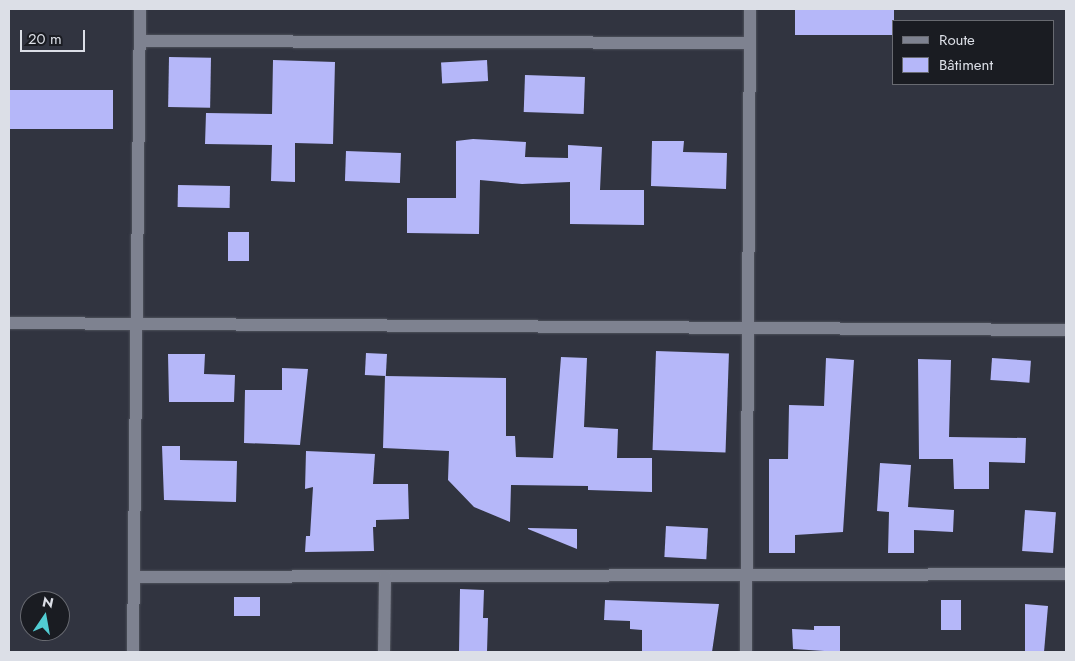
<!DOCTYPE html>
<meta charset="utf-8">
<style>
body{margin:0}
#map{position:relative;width:1075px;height:661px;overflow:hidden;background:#313440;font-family:Jost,sans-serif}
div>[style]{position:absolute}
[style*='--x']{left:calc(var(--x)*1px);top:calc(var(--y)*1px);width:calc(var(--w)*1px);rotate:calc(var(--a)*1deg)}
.building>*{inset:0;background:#b5b7f9;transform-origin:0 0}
.roads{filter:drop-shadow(0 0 1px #50535d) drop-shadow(0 0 1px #50535d)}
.minor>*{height:12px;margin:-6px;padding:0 6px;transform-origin:6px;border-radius:6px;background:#7e8290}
span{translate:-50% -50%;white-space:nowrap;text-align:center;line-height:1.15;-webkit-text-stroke:5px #1a1c22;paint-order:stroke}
.frame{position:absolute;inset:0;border:10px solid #dcdfe7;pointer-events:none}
.legend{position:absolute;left:892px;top:20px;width:162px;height:65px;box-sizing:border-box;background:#1a1c22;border:1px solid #686a71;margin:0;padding:6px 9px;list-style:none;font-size:15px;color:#dcdfe7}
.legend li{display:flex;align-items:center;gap:10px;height:25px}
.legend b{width:25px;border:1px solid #686a71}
.north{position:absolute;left:20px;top:591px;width:50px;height:50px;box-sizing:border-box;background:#1a1c22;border:1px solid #686a71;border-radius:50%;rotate:12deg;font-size:14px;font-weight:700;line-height:20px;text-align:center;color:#dcdfe7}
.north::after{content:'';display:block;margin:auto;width:18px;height:22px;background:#51ccd2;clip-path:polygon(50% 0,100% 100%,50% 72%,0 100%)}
.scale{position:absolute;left:20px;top:30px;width:65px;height:22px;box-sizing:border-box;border:2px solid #dcdfe7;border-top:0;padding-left:6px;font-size:15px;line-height:18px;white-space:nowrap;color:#dcdfe7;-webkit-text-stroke:4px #1a1c22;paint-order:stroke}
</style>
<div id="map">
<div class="building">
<i style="left:795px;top:9px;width:99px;height:26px"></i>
<i style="left:169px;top:57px;width:42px;height:50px;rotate:1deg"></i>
<i style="clip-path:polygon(273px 60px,335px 62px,333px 144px,295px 143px,295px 182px,271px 181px,272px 145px,205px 144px,206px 113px,272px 114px)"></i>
<i style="left:487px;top:60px;width:21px;height:46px;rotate:87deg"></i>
<i style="left:525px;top:75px;width:60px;height:37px;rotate:2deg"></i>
<i style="left:113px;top:90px;width:39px;height:104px;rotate:90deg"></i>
<i style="clip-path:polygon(473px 139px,526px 142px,525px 157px,568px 158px,568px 145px,602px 147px,600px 190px,644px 190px,644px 225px,570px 224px,570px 182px,522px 184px,480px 180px,479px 234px,407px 233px,407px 198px,456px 198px,456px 141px)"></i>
<i style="clip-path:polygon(652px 141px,684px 141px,683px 152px,727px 153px,726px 189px,651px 186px)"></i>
<i style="left:346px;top:151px;width:55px;height:30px;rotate:2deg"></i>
<i style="left:178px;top:185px;width:52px;height:22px;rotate:1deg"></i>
<i style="left:228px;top:232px;width:21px;height:29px"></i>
<i style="left:656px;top:351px;width:73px;height:99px;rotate:2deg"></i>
<i style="left:366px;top:353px;width:21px;height:22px;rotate:3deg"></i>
<i style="clip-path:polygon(168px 354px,205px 354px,204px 374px,235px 375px,234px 402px,169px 402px)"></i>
<i style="clip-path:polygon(561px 357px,587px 358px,584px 427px,618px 429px,617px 458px,652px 458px,652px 492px,588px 490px,588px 486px,511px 485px,510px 522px,474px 507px,448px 480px,449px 451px,383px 448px,385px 376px,506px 378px,506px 436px,515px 436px,516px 457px,553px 458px)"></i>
<i style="clip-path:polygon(826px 358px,854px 360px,843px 532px,795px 535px,795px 553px,769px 553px,769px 459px,788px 459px,789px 405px,824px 406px)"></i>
<i style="left:992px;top:358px;width:39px;height:22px;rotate:4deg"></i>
<i style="clip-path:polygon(918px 359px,951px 360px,949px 437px,1026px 438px,1025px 463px,989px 462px,989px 489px,954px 489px,953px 459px,919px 459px)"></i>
<i style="clip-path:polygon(282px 368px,308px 369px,300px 445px,244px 443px,245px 390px,282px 390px)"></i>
<i style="clip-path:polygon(162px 446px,180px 446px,180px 460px,237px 461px,236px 502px,164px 500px)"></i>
<i style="clip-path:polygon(306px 451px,375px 454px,373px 484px,408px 484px,409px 519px,376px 520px,376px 527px,373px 527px,374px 551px,305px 552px,306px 536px,310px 536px,313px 487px,305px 489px)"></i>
<i style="clip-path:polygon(880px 463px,911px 465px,908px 507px,954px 510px,953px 532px,914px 530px,914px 553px,888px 553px,889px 512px,877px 511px)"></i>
<i style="left:1025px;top:510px;width:31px;height:41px;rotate:4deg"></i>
<i style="left:666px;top:526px;width:42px;height:31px;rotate:3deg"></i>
<i style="clip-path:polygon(528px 528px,577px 529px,577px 549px,528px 529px)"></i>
<i style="clip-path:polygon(460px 589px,484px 590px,483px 618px,488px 618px,487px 652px,459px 652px)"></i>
<i style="left:234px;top:597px;width:26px;height:19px"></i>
<i style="clip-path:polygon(605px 600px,719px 604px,712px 652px,642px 652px,642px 630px,630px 629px,630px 621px,604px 620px)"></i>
<i style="left:941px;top:600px;width:20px;height:30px"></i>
<i style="clip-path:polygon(1025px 604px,1048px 606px,1044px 652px,1025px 652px)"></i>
<i style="clip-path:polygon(814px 626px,840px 626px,840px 652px,793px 649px,792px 629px,814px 630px)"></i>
</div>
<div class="roads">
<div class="minor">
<i style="--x:140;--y:41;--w:609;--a:0.19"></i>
<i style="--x:9;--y:323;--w:1057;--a:0.38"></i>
<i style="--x:134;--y:577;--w:932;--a:-0.18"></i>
<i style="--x:133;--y:652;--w:643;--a:-89.38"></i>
<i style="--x:384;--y:652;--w:76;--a:-89.2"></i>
<i style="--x:746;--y:652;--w:643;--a:-89.64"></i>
</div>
</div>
<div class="frame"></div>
<ul class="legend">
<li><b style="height:6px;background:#7e8290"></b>Route</li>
<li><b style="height:14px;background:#b5b7f9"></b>Bâtiment</li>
</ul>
<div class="north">N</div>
<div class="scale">20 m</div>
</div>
